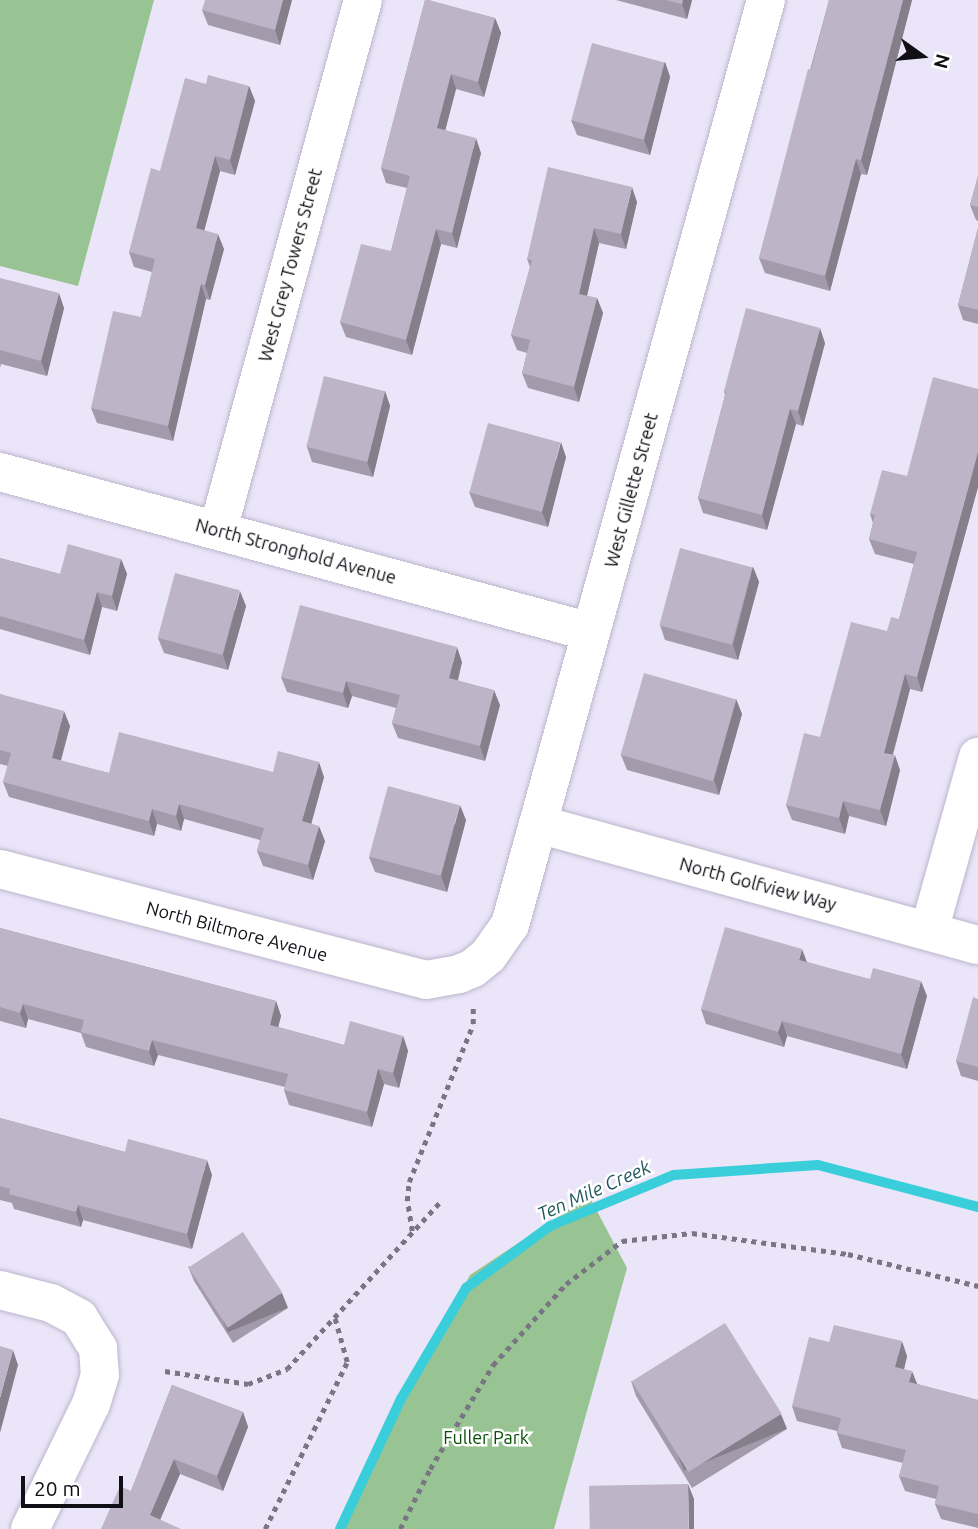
<!DOCTYPE html>
<style>
body{margin:0}
#map{position:relative;width:978px;height:1529px;overflow:hidden;background:#ebe5fa;font-family:Ubuntu,sans-serif}
div>[style]{position:absolute}
[style*='--x']{left:calc(var(--x)*1px);top:calc(var(--y)*1px);width:calc(var(--w)*1px);rotate:calc(var(--a)*1deg)}
.green>*{inset:0;background:#98c494}
.stream>*{height:10px;margin:-5px;padding:0 5px;transform-origin:5px;border-radius:5px;background:#3aceda}
.path>*{height:4.5px;margin-top:-2.25px;transform-origin:0;background:repeating-linear-gradient(90deg,#797583 0 5px,transparent 0 10px)}
.roads{filter:drop-shadow(0 0 2px #bbb6ca) drop-shadow(0 0 2px #bbb6ca)}
.minor>*{height:38px;margin:-19px;padding:0 19px;transform-origin:19px;border-radius:19px;background:#fff}
.wall>*{inset:0;background:#a39bab}
.shaded-wall>*{inset:0;background:#857e8b;transform-origin:0 0}
.building>*{inset:0;background:#beb4c7;transform-origin:0 0}
span{translate:-50% -50%;white-space:nowrap;text-align:center;line-height:1.15;-webkit-text-stroke:5px #fff;paint-order:stroke}
.street-label{font-size:18px;color:#110f16}
.park-label{font-size:18px;color:#084f07}
.water-label{font-size:19px;color:#205a5f;font-style:italic}
.north{position:absolute;left:887px;top:21px;width:70px;height:70px;-webkit-text-stroke:5px #fff;paint-order:stroke;rotate:105deg;font-size:19px;font-weight:700;line-height:28px;text-align:center;color:#110f16}
.north::after{content:'';display:block;margin:auto;width:24px;height:32px;background:#110f16;clip-path:polygon(50% 0,100% 100%,50% 72%,0 100%)}
.scale{position:absolute;left:21px;top:1476px;width:102px;height:32px;box-sizing:border-box;border:4px solid #110f16;border-top:0;padding-left:9px;font-size:21px;line-height:24px;white-space:nowrap;color:#110f16;-webkit-text-stroke:5px #fff;paint-order:stroke}
</style>
<div id="map">
<div class="green">
<i style="clip-path:polygon(0 0,154px 0,78px 286px,0 266px)"></i>
<i style="clip-path:polygon(589px 1196px,627px 1268px,554px 1529px,337px 1529px,470px 1275px)"></i>
</div>
<div class="stream">
<i style="--x:340;--y:1529;--w:144;--a:-64.9"></i>
<i style="--x:401;--y:1399;--w:129;--a:-59.6"></i>
<i style="--x:466;--y:1288;--w:104;--a:-36.4"></i>
<i style="--x:550;--y:1226;--w:134;--a:-22.4"></i>
<i style="--x:674;--y:1175;--w:144;--a:-4"></i>
<i style="--x:818;--y:1165;--w:165;--a:14.7"></i>
</div>
<div class="path">
<i style="--x:412;--y:1231;--w:30;--a:-99"></i>
<i style="--x:407;--y:1201;--w:19;--a:-84"></i>
<i style="--x:409;--y:1182;--w:170;--a:-67.9"></i>
<i style="--x:473;--y:1024;--w:16;--a:-90"></i>
<i style="--x:165;--y:1371;--w:84;--a:8.9"></i>
<i style="--x:248;--y:1384;--w:42;--a:-21"></i>
<i style="--x:287;--y:1369;--w:229;--a:-47.5"></i>
<i style="--x:265;--y:1529;--w:186;--a:-63.8"></i>
<i style="--x:347;--y:1362;--w:45;--a:-105.6"></i>
<i style="--x:400;--y:1529;--w:67;--a:-63.4"></i>
<i style="--x:430;--y:1469;--w:122;--a:-58.8"></i>
<i style="--x:493;--y:1365;--w:109;--a:-48"></i>
<i style="--x:566;--y:1284;--w:71;--a:-37.5"></i>
<i style="--x:622;--y:1241;--w:70;--a:-6.5"></i>
<i style="--x:692;--y:1233;--w:157;--a:7.7"></i>
<i style="--x:848;--y:1254;--w:134;--a:13.8"></i>
</div>
<div class="roads">
<div class="minor">
<i style="--x:0;--y:472;--w:612;--a:15.15"></i>
<i style="--x:218;--y:530;--w:549;--a:-74.7"></i>
<i style="--x:538;--y:824;--w:456;--a:15.4"></i>
<i style="--x:0;--y:869;--w:440;--a:14.6"></i>
<i style="--x:426;--y:980;--w:34;--a:-10"></i>
<i style="--x:459;--y:974;--w:15;--a:-23"></i>
<i style="--x:473;--y:968;--w:19;--a:-39"></i>
<i style="--x:488;--y:956;--w:38;--a:-55"></i>
<i style="--x:510;--y:925;--w:960;--a:-74.53"></i>
<i style="--x:929;--y:931;--w:181;--a:-74.3"></i>
<i style="--x:0;--y:1290;--w:53;--a:14.3"></i>
<i style="--x:51;--y:1303;--w:32;--a:28"></i>
<i style="--x:79;--y:1318;--w:36;--a:58"></i>
<i style="--x:98;--y:1348;--w:27;--a:86"></i>
<i style="--x:100;--y:1375;--w:30;--a:107"></i>
<i style="--x:91;--y:1404;--w:139;--a:116"></i>
</div>
</div>
<div class="wall">
<i style="clip-path:polygon(292px 0,280px 45px,208px 25px,202px 10px)"></i>
<i style="clip-path:polygon(425px 0,495px 18px,501px 33px,484px 97px,456px 89px,445px 130px,481px 153px,457px 248px,441px 244px,412px 355px,346px 337px,340px 322px,391px 251px,407px 188px,386px 183px,381px 168px)"></i>
<i style="clip-path:polygon(616px 0,692px 0,687px 19px)"></i>
<i style="clip-path:polygon(829px 0,912px 0,867px 175px,861px 174px,830px 291px,765px 273px,759px 258px)"></i>
<i style="clip-path:polygon(665px 62px,670px 77px,650px 155px,577px 135px,571px 120px)"></i>
<i style="clip-path:polygon(249px 86px,255px 101px,235px 175px,220px 171px,204px 230px,224px 249px,210px 300px,206px 299px,173px 441px,97px 423px,91px 408px,141px 317px,152px 272px,134px 267px,129px 252px,160px 171px)"></i>
<i style="clip-path:polygon(978px 176px,978px 221px,976px 220px,970px 205px)"></i>
<i style="clip-path:polygon(637px 202px,626px 249px,599px 243px,587px 296px,597px 298px,603px 313px,579px 402px,528px 388px,522px 373px,527px 353px,517px 350px,511px 335px,530px 267px,527px 259px)"></i>
<i style="clip-path:polygon(978px 228px,978px 324px,963px 320px,958px 305px)"></i>
<i style="clip-path:polygon(0 278px,64px 308px,47px 376px,1px 364px,0 368px)"></i>
<i style="clip-path:polygon(825px 343px,803px 426px,796px 424px,767px 530px,703px 513px,698px 498px,725px 395px,724px 391px)"></i>
<i style="clip-path:polygon(978px 389px,978px 487px,922px 692px,910px 689px,893px 755px,900px 770px,886px 826px,849px 816px,845px 834px,792px 820px,786px 805px,820px 737px,887px 631px,899px 619px,914px 564px,875px 554px,869px 539px,873px 523px,870px 514px,907px 476px)"></i>
<i style="clip-path:polygon(385px 391px,390px 406px,373px 477px,312px 462px,307px 447px)"></i>
<i style="clip-path:polygon(566px 457px,548px 527px,475px 507px,469px 492px)"></i>
<i style="clip-path:polygon(0 558px,60px 574px,121px 559px,127px 574px,117px 611px,102px 607px,90px 655px,0 629px)"></i>
<i style="clip-path:polygon(753px 567px,759px 582px,738px 660px,665px 640px,660px 625px)"></i>
<i style="clip-path:polygon(246px 606px,228px 670px,164px 653px,158px 638px)"></i>
<i style="clip-path:polygon(462px 662px,458px 681px,500px 705px,485px 761px,398px 738px,392px 723px,396px 708px,352px 696px,348px 708px,287px 692px,281px 677px)"></i>
<i style="clip-path:polygon(0 694px,70px 726px,61px 761px,109px 773px,273px 772px,324px 777px,311px 823px,325px 841px,313px 880px,263px 866px,257px 851px,260px 840px,184px 819px,181px 831px,157px 824px,154px 836px,9px 797px,3px 782px,8px 766px,0 764px)"></i>
<i style="clip-path:polygon(736px 699px,742px 714px,719px 795px,627px 770px,621px 755px)"></i>
<i style="clip-path:polygon(466px 820px,447px 892px,375px 872px,369px 857px)"></i>
<i style="clip-path:polygon(0 928px,276px 1001px,281px 1016px,278px 1027px,344px 1045px,403px 1036px,408px 1051px,399px 1088px,384px 1084px,372px 1127px,289px 1105px,284px 1090px,285px 1087px,158px 1055px,154px 1066px,86px 1047px,81px 1033px,28px 1019px,26px 1028px,0 1021px)"></i>
<i style="clip-path:polygon(807px 962px,927px 996px,907px 1069px,787px 1036px,784px 1047px,706px 1024px,701px 1009px)"></i>
<i style="clip-path:polygon(978px 999px,978px 1081px,961px 1076px,956px 1061px)"></i>
<i style="clip-path:polygon(0 1118px,125px 1152px,212px 1175px,192px 1249px,83px 1220px,81px 1227px,14px 1209px,12px 1203px,0 1200px)"></i>
<i style="clip-path:polygon(188px 1266px,288px 1308px,233px 1343px,194px 1281px)"></i>
<i style="clip-path:polygon(829px 1342px,907px 1356px,904px 1369px,917px 1384px,978px 1400px,978px 1528px,941px 1519px,935px 1504px,936px 1499px,905px 1491px,899px 1476px,903px 1463px,842px 1448px,837px 1433px,837px 1431px,797px 1421px,792px 1406px)"></i>
<i style="clip-path:polygon(631px 1381px,787px 1429px,692px 1488px,636px 1396px)"></i>
<i style="clip-path:polygon(172px 1385px,243px 1412px,248px 1427px,223px 1491px,180px 1474px,160px 1520px,101px 1529px,131px 1491px)"></i>
</div>
<div class="shaded-wall">
<i style="clip-path:polygon(283px 0,292px 0,280px 45px,275px 30px)"></i>
<i style="clip-path:polygon(683px 0,692px 0,687px 19px,682px 4px)"></i>
<i style="clip-path:polygon(903px 0,912px 0,867px 175px,861px 160px)"></i>
<i style="clip-path:polygon(495px 18px,501px 33px,484px 97px,478px 82px)"></i>
<i style="clip-path:polygon(665px 62px,670px 77px,650px 155px,644px 140px)"></i>
<i style="clip-path:polygon(451px 74px,456px 89px,442px 143px,437px 128px)"></i>
<i style="clip-path:polygon(249px 86px,255px 101px,235px 175px,230px 160px)"></i>
<i style="clip-path:polygon(476px 138px,481px 153px,457px 248px,452px 233px)"></i>
<i style="clip-path:polygon(215px 156px,220px 171px,201px 243px,196px 228px)"></i>
<i style="clip-path:polygon(856px 159px,861px 174px,830px 291px,825px 276px)"></i>
<i style="clip-path:polygon(632px 187px,637px 202px,626px 249px,621px 234px)"></i>
<i style="clip-path:polygon(594px 228px,599px 243px,584px 309px,579px 294px)"></i>
<i style="clip-path:polygon(436px 229px,441px 244px,412px 355px,406px 340px)"></i>
<i style="clip-path:polygon(218px 234px,224px 249px,210px 300px,205px 285px)"></i>
<i style="clip-path:polygon(201px 284px,206px 299px,173px 441px,168px 426px)"></i>
<i style="clip-path:polygon(59px 293px,64px 308px,47px 376px,41px 361px)"></i>
<i style="clip-path:polygon(597px 298px,603px 313px,579px 402px,574px 387px)"></i>
<i style="clip-path:polygon(820px 328px,825px 343px,803px 426px,798px 411px)"></i>
<i style="clip-path:polygon(385px 391px,390px 406px,373px 477px,367px 462px)"></i>
<i style="clip-path:polygon(790px 409px,796px 424px,767px 530px,762px 515px)"></i>
<i style="clip-path:polygon(561px 442px,566px 457px,548px 527px,542px 512px)"></i>
<i style="clip-path:polygon(978px 452px,978px 487px,922px 692px,917px 677px)"></i>
<i style="clip-path:polygon(121px 559px,127px 574px,117px 611px,112px 596px)"></i>
<i style="clip-path:polygon(753px 567px,759px 582px,738px 660px,733px 645px)"></i>
<i style="clip-path:polygon(240px 591px,246px 606px,228px 670px,223px 655px)"></i>
<i style="clip-path:polygon(97px 592px,102px 607px,90px 655px,84px 640px)"></i>
<i style="clip-path:polygon(457px 647px,462px 662px,454px 693px,449px 678px)"></i>
<i style="clip-path:polygon(905px 674px,910px 689px,889px 768px,884px 753px)"></i>
<i style="clip-path:polygon(346px 681px,352px 696px,348px 708px,343px 693px)"></i>
<i style="clip-path:polygon(494px 690px,500px 705px,485px 761px,480px 746px)"></i>
<i style="clip-path:polygon(736px 699px,742px 714px,719px 795px,714px 780px)"></i>
<i style="clip-path:polygon(64px 711px,70px 726px,57px 773px,52px 758px)"></i>
<i style="clip-path:polygon(895px 755px,900px 770px,886px 826px,880px 810px)"></i>
<i style="clip-path:polygon(319px 762px,324px 777px,308px 836px,302px 821px)"></i>
<i style="clip-path:polygon(843px 801px,849px 816px,845px 834px,839px 818px)"></i>
<i style="clip-path:polygon(179px 804px,184px 819px,181px 831px,176px 816px)"></i>
<i style="clip-path:polygon(460px 805px,466px 820px,447px 892px,441px 876px)"></i>
<i style="clip-path:polygon(152px 809px,157px 824px,154px 836px,149px 821px)"></i>
<i style="clip-path:polygon(319px 826px,325px 841px,313px 880px,308px 865px)"></i>
<i style="clip-path:polygon(802px 949px,808px 965px,799px 960px)"></i>
<i style="clip-path:polygon(921px 981px,927px 996px,907px 1069px,901px 1054px)"></i>
<i style="clip-path:polygon(276px 1001px,281px 1016px,275px 1040px,270px 1025px)"></i>
<i style="clip-path:polygon(23px 1004px,28px 1019px,26px 1028px,20px 1013px)"></i>
<i style="clip-path:polygon(782px 1021px,787px 1036px,784px 1047px,778px 1032px)"></i>
<i style="clip-path:polygon(403px 1036px,408px 1051px,399px 1088px,393px 1073px)"></i>
<i style="clip-path:polygon(152px 1040px,158px 1055px,154px 1066px,149px 1051px)"></i>
<i style="clip-path:polygon(378px 1069px,384px 1084px,372px 1127px,367px 1112px)"></i>
<i style="clip-path:polygon(207px 1160px,212px 1175px,192px 1249px,187px 1234px)"></i>
<i style="clip-path:polygon(78px 1205px,83px 1220px,81px 1227px,76px 1212px)"></i>
<i style="left:282px;top:1293px;width:16px;height:65px;rotate:68deg"></i>
<i style="clip-path:polygon(902px 1341px,907px 1356px,901px 1382px,895px 1367px)"></i>
<i style="clip-path:polygon(13px 1350px,18px 1365px,0 1433px,0 1398px)"></i>
<i style="clip-path:polygon(912px 1371px,918px 1386px,909px 1382px)"></i>
<i style="clip-path:polygon(243px 1412px,248px 1427px,223px 1491px,217px 1476px)"></i>
<i style="left:781px;top:1414px;width:16px;height:111px;rotate:68deg"></i>
<i style="clip-path:polygon(174px 1459px,180px 1474px,156px 1529px,150px 1515px)"></i>
<i style="clip-path:polygon(688px 1484px,694px 1499px,694px 1529px,689px 1529px)"></i>
</div>
<div class="building">
<i style="clip-path:polygon(205px 0,283px 0,275px 30px,202px 10px)"></i>
<i style="clip-path:polygon(425px 0,429px 0,495px 18px,478px 82px,451px 74px,437px 128px,476px 138px,452px 233px,436px 229px,406px 340px,340px 322px,361px 244px,391px 251px,410px 176px,381px 168px)"></i>
<i style="clip-path:polygon(666px 0,683px 0,682px 4px)"></i>
<i style="clip-path:polygon(829px 0,903px 0,861px 160px,856px 159px,825px 276px,759px 258px,808px 69px,811px 70px)"></i>
<i style="left:592px;top:43px;width:75px;height:80px;rotate:15deg"></i>
<i style="clip-path:polygon(208px 75px,249px 86px,230px 160px,215px 156px,196px 228px,218px 234px,205px 285px,201px 284px,168px 426px,91px 408px,113px 311px,141px 317px,155px 259px,129px 252px,151px 168px,160px 171px,185px 78px,206px 84px)"></i>
<i style="clip-path:polygon(548px 167px,632px 187px,621px 234px,594px 228px,579px 294px,597px 298px,574px 387px,522px 373px,530px 340px,511px 335px,532px 260px,527px 259px)"></i>
<i style="clip-path:polygon(978px 176px,978px 207px,970px 205px)"></i>
<i style="clip-path:polygon(978px 228px,978px 310px,958px 305px)"></i>
<i style="clip-path:polygon(0 278px,59px 293px,41px 361px,0 350px)"></i>
<i style="clip-path:polygon(746px 308px,820px 328px,798px 411px,790px 409px,762px 515px,698px 498px,726px 392px,724px 391px)"></i>
<i style="left:324px;top:376px;width:63px;height:73px;rotate:14deg"></i>
<i style="clip-path:polygon(933px 377px,978px 389px,978px 452px,917px 677px,905px 674px,884px 753px,895px 755px,880px 810px,843px 801px,839px 818px,786px 805px,804px 733px,820px 737px,851px 622px,887px 631px,891px 617px,899px 619px,917px 552px,869px 539px,875px 515px,870px 514px,882px 470px,907px 476px)"></i>
<i style="left:488px;top:423px;width:75px;height:72px;rotate:15deg"></i>
<i style="clip-path:polygon(68px 544px,121px 559px,112px 596px,97px 592px,84px 640px,0 616px,0 558px,60px 574px)"></i>
<i style="left:680px;top:548px;width:75px;height:80px;rotate:15deg"></i>
<i style="left:175px;top:573px;width:67px;height:67px;rotate:15deg"></i>
<i style="clip-path:polygon(300px 605px,457px 647px,449px 678px,494px 690px,480px 746px,392px 723px,400px 695px,346px 681px,343px 693px,281px 677px)"></i>
<i style="left:644px;top:673px;width:96px;height:85px;rotate:16deg"></i>
<i style="clip-path:polygon(0 694px,64px 711px,52px 758px,109px 773px,119px 732px,273px 772px,278px 751px,319px 762px,302px 821px,319px 826px,308px 865px,257px 851px,264px 828px,179px 804px,176px 816px,152px 809px,149px 821px,3px 782px,11px 753px,0 750px)"></i>
<i style="left:388px;top:786px;width:74px;height:73px;rotate:15deg"></i>
<i style="clip-path:polygon(725px 927px,802px 949px,799px 960px,870px 979px,873px 968px,921px 981px,901px 1054px,782px 1021px,778px 1032px,701px 1009px)"></i>
<i style="clip-path:polygon(0 928px,276px 1001px,270px 1025px,344px 1045px,350px 1021px,403px 1036px,393px 1073px,378px 1069px,367px 1112px,284px 1090px,288px 1074px,152px 1040px,149px 1051px,81px 1032px,84px 1020px,23px 1004px,20px 1013px,0 1007px)"></i>
<i style="clip-path:polygon(973px 997px,978px 999px,978px 1067px,956px 1061px)"></i>
<i style="clip-path:polygon(0 1118px,125px 1152px,128px 1139px,207px 1160px,187px 1234px,78px 1205px,76px 1212px,9px 1194px,10px 1189px,0 1186px)"></i>
<i style="left:243px;top:1232px;width:72px;height:65px;rotate:57deg"></i>
<i style="left:725px;top:1323px;width:107px;height:110px;rotate:58deg"></i>
<i style="clip-path:polygon(834px 1325px,902px 1341px,895px 1367px,912px 1371px,909px 1382px,978px 1400px,978px 1514px,935px 1504px,939px 1486px,899px 1476px,906px 1450px,837px 1433px,841px 1418px,792px 1406px,809px 1337px,829px 1342px)"></i>
<i style="clip-path:polygon(0 1346px,13px 1350px,0 1398px)"></i>
<i style="clip-path:polygon(172px 1385px,243px 1412px,217px 1476px,174px 1459px,150px 1515px,181px 1529px,101px 1529px,120px 1486px,131px 1491px)"></i>
<i style="left:688px;top:1484px;width:45px;height:99px;rotate:89deg"></i>
</div>
<div class="street-label">
<span style="left:290px;top:265px;rotate:-75deg">West Grey Towers Street</span>
<span style="left:631px;top:490px;rotate:-75deg">West Gillette Street</span>
<span style="left:296px;top:551px;rotate:15deg">North Stronghold Avenue</span>
<span style="left:758px;top:884px;rotate:15deg">North Golfview Way</span>
<span style="left:237px;top:931px;rotate:15deg">North Biltmore Avenue</span>
</div>
<div class="park-label">
<span style="left:486px;top:1437px">Fuller Park</span>
</div>
<div class="water-label">
<span style="left:594px;top:1191px;rotate:-24deg">Ten Mile Creek</span>
</div>
<div class="north">N</div>
<div class="scale">20 m</div>
</div>
